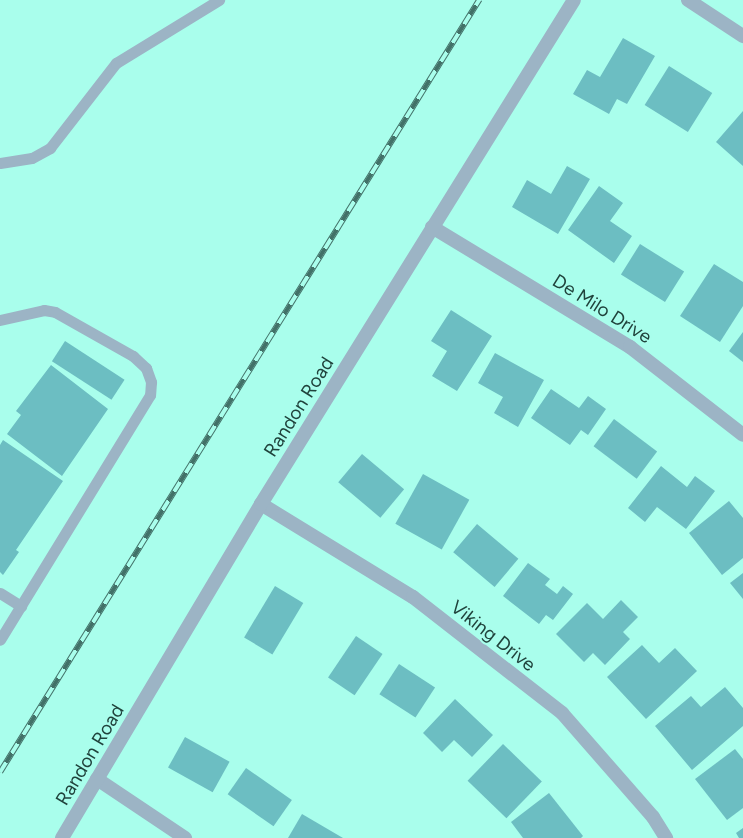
<!DOCTYPE html>
<style>
body{margin:0}
#map{position:relative;width:743px;height:838px;overflow:hidden;background:#a9feec;font-family:Figtree,sans-serif}
div>[style]{position:absolute}
[style*='--x']{left:calc(var(--x)*1px);top:calc(var(--y)*1px);width:calc(var(--w)*1px);rotate:calc(var(--a)*1deg)}
.building>*{inset:0;background:#6cbec2;transform-origin:0 0}
.service>*{height:11px;margin:-5.5px;padding:0 5.5px;transform-origin:5.5px;border-radius:5.5px;background:#9cb4c5}
.minor>*{height:14px;margin:-7px;padding:0 7px;transform-origin:7px;border-radius:7px;background:#9cb4c5}
.tertiary>*{height:14px;margin:-7px;padding:0 7px;transform-origin:7px;border-radius:7px;background:#9cb4c5}
.rail>*{height:5.5px;margin-top:-2.75px;transform-origin:0;background:repeating-linear-gradient(90deg,#a9feec 0 11px,#427168 0 22px);box-sizing:border-box;border-block:1px solid #427168}
span{translate:-50% -50%;white-space:nowrap;text-align:center;line-height:1.15;-webkit-text-stroke:4px #a9feec;paint-order:stroke}
.street-label{font-size:19px;color:#20433c}
</style>
<div id="map">
<div class="building">
<i style="clip-path:polygon(623px 38px,655px 56px,627px 104px,617px 99px,609px 114px,573px 94px,587px 70px,600px 77px)"></i>
<i style="left:669px;top:66px;width:51px;height:46px;rotate:32deg"></i>
<i style="clip-path:polygon(743px 111px,743px 166px,716px 142px)"></i>
<i style="clip-path:polygon(567px 166px,590px 179px,558px 234px,512px 207px,527px 180px,551px 194px)"></i>
<i style="clip-path:polygon(599px 186px,623px 203px,610px 221px,632px 236px,614px 263px,568px 230px)"></i>
<i style="left:640px;top:244px;width:52px;height:36px;rotate:32deg"></i>
<i style="clip-path:polygon(714px 264px,743px 282px,743px 306px,720px 342px,680px 316px)"></i>
<i style="clip-path:polygon(451px 310px,492px 336px,457px 391px,432px 376px,447px 351px,431px 341px)"></i>
<i style="clip-path:polygon(743px 332px,743px 362px,729px 351px)"></i>
<i style="left:65px;top:341px;width:71px;height:24px;rotate:33deg"></i>
<i style="clip-path:polygon(495px 353px,544px 380px,518px 427px,494px 413px,503px 397px,478px 383px)"></i>
<i style="clip-path:polygon(51px 365px,108px 409px,62px 476px,7px 434px,21px 415px,16px 411px)"></i>
<i style="clip-path:polygon(551px 389px,579px 408px,588px 396px,606px 409px,588px 435px,581px 430px,570px 445px,531px 418px)"></i>
<i style="left:614px;top:419px;width:54px;height:34px;rotate:37deg"></i>
<i style="clip-path:polygon(3px 440px,63px 481px,16px 550px,19px 552px,3px 575px,0 572px,0 445px)"></i>
<i style="left:362px;top:454px;width:55px;height:37px;rotate:40deg"></i>
<i style="clip-path:polygon(661px 466px,687px 487px,695px 476px,715px 491px,686px 529px,657px 507px,645px 522px,628px 508px)"></i>
<i style="left:423px;top:474px;width:53px;height:57px;rotate:29deg"></i>
<i style="clip-path:polygon(729px 501px,743px 518px,743px 558px,722px 575px,689px 533px)"></i>
<i style="left:477px;top:524px;width:54px;height:37px;rotate:40deg"></i>
<i style="clip-path:polygon(528px 563px,550px 579px,545px 585px,557px 594px,563px 586px,573px 594px,553px 620px,546px 615px,539px 624px,503px 596px)"></i>
<i style="clip-path:polygon(743px 573px,743px 599px,730px 583px)"></i>
<i style="left:275px;top:586px;width:33px;height:60px;rotate:31deg"></i>
<i style="clip-path:polygon(621px 600px,638px 617px,623px 632px,630px 639px,605px 665px,593px 653px,584px 662px,556px 634px,587px 603px,603px 619px)"></i>
<i style="left:356px;top:636px;width:32px;height:50px;rotate:34deg"></i>
<i style="clip-path:polygon(642px 645px,659px 663px,675px 648px,697px 671px,646px 719px,607px 677px)"></i>
<i style="left:399px;top:664px;width:43px;height:36px;rotate:33deg"></i>
<i style="clip-path:polygon(725px 687px,743px 708px,743px 726px,692px 770px,655px 726px,691px 696px,701px 707px)"></i>
<i style="clip-path:polygon(455px 699px,493px 735px,472px 757px,454px 740px,442px 752px,423px 733px)"></i>
<i style="left:185px;top:737px;width:51px;height:35px;rotate:29deg"></i>
<i style="left:503px;top:744px;width:54px;height:51px;rotate:44deg"></i>
<i style="clip-path:polygon(735px 749px,743px 759px,743px 808px,727px 820px,695px 779px)"></i>
<i style="left:246px;top:768px;width:56px;height:32px;rotate:35deg"></i>
<i style="clip-path:polygon(549px 793px,583px 836px,581px 838px,523px 838px,511px 822px)"></i>
<i style="clip-path:polygon(302px 814px,343px 838px,288px 838px)"></i>
<i style="clip-path:polygon(743px 828px,743px 838px,739px 838px,736px 833px)"></i>
</div>
<div class="service">
<i style="--x:0;--y:163;--w:32;--a:-9"></i>
<i style="--x:32;--y:158;--w:21;--a:-29"></i>
<i style="--x:50;--y:148;--w:108;--a:-52.2"></i>
<i style="--x:116;--y:63;--w:121;--a:-31.5"></i>
<i style="--x:0;--y:320;--w:45;--a:-12.8"></i>
<i style="--x:44;--y:310;--w:11;--a:10"></i>
<i style="--x:55;--y:312;--w:90;--a:29.4"></i>
<i style="--x:133;--y:356;--w:18;--a:43"></i>
<i style="--x:146;--y:368;--w:15;--a:70"></i>
<i style="--x:151;--y:382;--w:13;--a:94"></i>
<i style="--x:150;--y:395;--w:287;--a:121.5"></i>
<i style="--x:0;--y:593;--w:25;--a:32"></i>
</div>
<div class="minor">
<i style="--x:688;--y:0;--w:66;--a:33.2"></i>
<i style="--x:432;--y:227;--w:232;--a:31.2"></i>
<i style="--x:630;--y:347;--w:143;--a:37.9"></i>
<i style="--x:261;--y:504;--w:178;--a:31.5"></i>
<i style="--x:413;--y:597;--w:189;--a:37.9"></i>
<i style="--x:562;--y:713;--w:138;--a:48.8"></i>
<i style="--x:653;--y:817;--w:25;--a:58"></i>
<i style="--x:97;--y:779;--w:106;--a:33.8"></i>
</div>
<div class="tertiary">
<i style="--x:62;--y:838;--w:389;--a:-59.2"></i>
<i style="--x:261;--y:504;--w:593;--a:-58.16"></i>
</div>
<div class="rail">
<i style="--x:0;--y:772;--w:909;--a:-58.18"></i>
</div>
<div class="street-label">
<span style="left:602px;top:309px;rotate:32deg">De Milo Drive</span>
<span style="left:299px;top:407px;rotate:-58deg">Randon Road</span>
<span style="left:493px;top:636px;rotate:38deg">Viking Drive</span>
<span style="left:90px;top:755px;rotate:-59deg">Randon Road</span>
</div>
</div>
